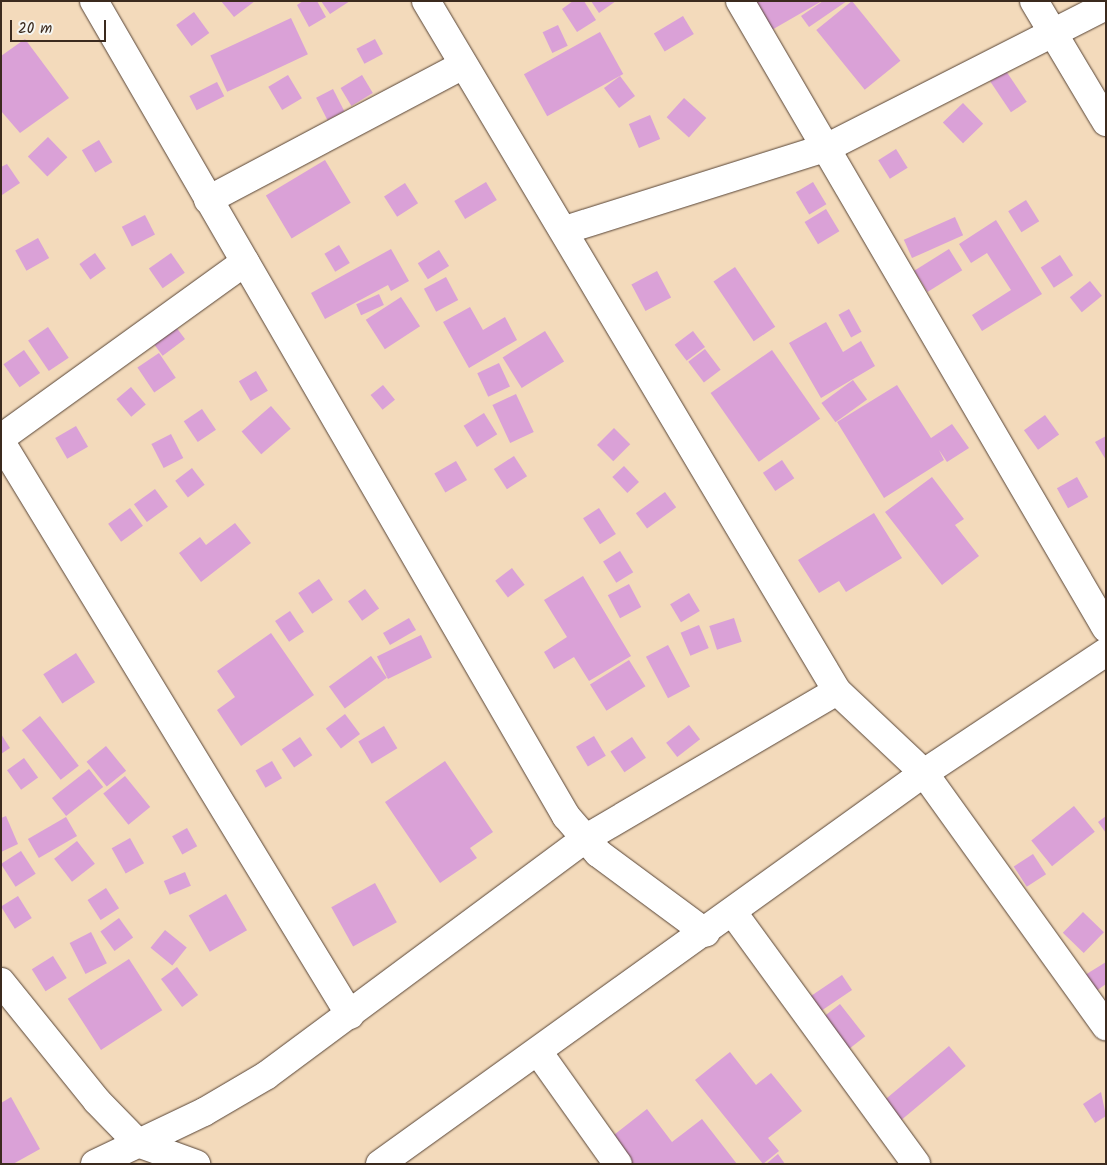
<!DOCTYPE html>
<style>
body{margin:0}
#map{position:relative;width:1107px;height:1165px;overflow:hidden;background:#f3dabb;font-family:Kalam,sans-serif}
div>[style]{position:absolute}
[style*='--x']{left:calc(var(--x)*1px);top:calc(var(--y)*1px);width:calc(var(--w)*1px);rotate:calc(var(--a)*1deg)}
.building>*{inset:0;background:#daa1d7;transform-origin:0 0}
.roads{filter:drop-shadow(0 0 1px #574436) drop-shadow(0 0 1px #574436)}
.minor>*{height:28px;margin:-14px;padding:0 14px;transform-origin:14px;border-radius:14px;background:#fff}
.tertiary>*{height:28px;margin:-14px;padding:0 14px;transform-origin:14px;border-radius:14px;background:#fff}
span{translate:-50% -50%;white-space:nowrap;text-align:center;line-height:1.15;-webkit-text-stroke:4px #f6f6f2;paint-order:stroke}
.frame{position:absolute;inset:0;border:2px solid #3b2a1e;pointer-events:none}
.scale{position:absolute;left:10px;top:20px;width:96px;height:22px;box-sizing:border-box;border:2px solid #3b2a1e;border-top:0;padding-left:6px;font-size:15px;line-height:18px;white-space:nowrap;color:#3b2a1e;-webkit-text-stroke:4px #f6f6f2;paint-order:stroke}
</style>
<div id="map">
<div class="building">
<i style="clip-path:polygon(221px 1px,255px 1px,234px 17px)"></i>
<i style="clip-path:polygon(303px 1px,317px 1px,326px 17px,309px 27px,297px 5px)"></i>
<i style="clip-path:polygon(321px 1px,350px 1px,330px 14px)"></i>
<i style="clip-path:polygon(573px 1px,584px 1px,596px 20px,577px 32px,562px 9px)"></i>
<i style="clip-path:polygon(591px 1px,616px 1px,599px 13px)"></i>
<i style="clip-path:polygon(755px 1px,822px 1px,770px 31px)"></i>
<i style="clip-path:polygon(823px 1px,847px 1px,809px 27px,801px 16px)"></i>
<i style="left:852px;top:1px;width:77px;height:46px;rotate:51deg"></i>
<i style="left:194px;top:12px;width:26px;height:22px;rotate:54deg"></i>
<i style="left:683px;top:16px;width:21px;height:34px;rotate:59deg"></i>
<i style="left:291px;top:18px;width:40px;height:89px;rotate:65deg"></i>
<i style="left:558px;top:25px;width:23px;height:17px;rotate:65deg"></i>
<i style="left:600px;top:32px;width:48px;height:87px;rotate:61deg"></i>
<i style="clip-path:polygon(25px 39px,69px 98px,20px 133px,1px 111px,1px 56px)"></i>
<i style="left:375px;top:39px;width:17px;height:21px;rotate:62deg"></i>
<i style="left:1006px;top:71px;width:37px;height:19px;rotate:56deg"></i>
<i style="left:288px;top:75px;width:27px;height:23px;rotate:59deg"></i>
<i style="left:362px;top:75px;width:21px;height:25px;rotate:59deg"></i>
<i style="left:620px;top:76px;width:25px;height:20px;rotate:53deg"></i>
<i style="left:217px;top:82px;width:16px;height:31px;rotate:63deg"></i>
<i style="left:333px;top:89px;width:25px;height:19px;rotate:63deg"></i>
<i style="left:684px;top:98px;width:30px;height:26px;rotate:42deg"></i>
<i style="left:963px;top:103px;width:29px;height:28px;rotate:46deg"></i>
<i style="left:650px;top:115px;width:26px;height:23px;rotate:67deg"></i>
<i style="left:48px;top:137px;width:28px;height:28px;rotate:46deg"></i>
<i style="left:99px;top:140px;width:26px;height:20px;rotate:59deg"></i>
<i style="left:896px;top:149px;width:22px;height:21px;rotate:58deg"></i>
<i style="left:325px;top:160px;width:50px;height:69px;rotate:59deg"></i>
<i style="clip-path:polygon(7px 164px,20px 183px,2px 195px,1px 167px)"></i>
<i style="left:486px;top:182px;width:21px;height:37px;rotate:59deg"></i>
<i style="left:813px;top:182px;width:26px;height:20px;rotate:59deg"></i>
<i style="left:405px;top:183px;width:24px;height:25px;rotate:57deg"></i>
<i style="left:1026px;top:200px;width:25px;height:21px;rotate:58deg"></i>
<i style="left:826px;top:209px;width:26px;height:25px;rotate:59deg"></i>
<i style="left:145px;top:215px;width:22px;height:26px;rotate:63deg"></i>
<i style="left:955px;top:217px;width:20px;height:56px;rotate:66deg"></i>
<i style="clip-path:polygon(996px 220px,1042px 294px,982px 331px,972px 315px,1011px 290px,987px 253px,971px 263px,959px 244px)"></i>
<i style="left:38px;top:238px;width:23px;height:26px;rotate:61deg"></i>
<i style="left:339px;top:245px;width:21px;height:17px;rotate:59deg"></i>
<i style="clip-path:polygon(391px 249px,409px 281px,391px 291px,388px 285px,325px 319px,311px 293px)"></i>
<i style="left:949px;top:249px;width:25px;height:41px;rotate:58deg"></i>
<i style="left:439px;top:250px;width:19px;height:25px;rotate:58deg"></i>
<i style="left:95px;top:253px;width:19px;height:19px;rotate:55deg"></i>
<i style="left:171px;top:253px;width:24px;height:27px;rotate:55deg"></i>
<i style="left:1060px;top:255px;width:24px;height:23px;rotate:57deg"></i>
<i style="left:735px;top:267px;width:72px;height:26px;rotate:56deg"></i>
<i style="left:657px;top:271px;width:30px;height:29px;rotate:62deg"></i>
<i style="left:446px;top:277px;width:26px;height:25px;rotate:62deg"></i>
<i style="left:1090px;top:281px;width:19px;height:26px;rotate:51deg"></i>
<i style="left:379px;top:294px;width:12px;height:25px;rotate:66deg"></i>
<i style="left:401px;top:297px;width:35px;height:42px;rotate:57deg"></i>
<i style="clip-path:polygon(470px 307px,483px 330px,505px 317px,517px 340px,469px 368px,443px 322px)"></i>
<i style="left:849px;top:309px;width:26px;height:12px;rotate:61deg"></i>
<i style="clip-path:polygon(826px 322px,843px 352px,861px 341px,875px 366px,821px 398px,789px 343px)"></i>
<i style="left:48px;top:327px;width:37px;height:24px;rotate:56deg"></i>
<i style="left:176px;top:327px;width:15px;height:28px;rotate:53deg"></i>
<i style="left:545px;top:331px;width:36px;height:50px;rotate:58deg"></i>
<i style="left:693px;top:331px;width:20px;height:23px;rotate:53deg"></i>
<i style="left:705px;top:349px;width:26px;height:21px;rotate:53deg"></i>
<i style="left:24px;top:350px;width:28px;height:25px;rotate:55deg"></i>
<i style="left:772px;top:350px;width:84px;height:75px;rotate:55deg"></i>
<i style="left:159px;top:353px;width:30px;height:26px;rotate:56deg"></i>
<i style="left:499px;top:363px;width:26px;height:24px;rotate:65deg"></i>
<i style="left:256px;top:371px;width:23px;height:20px;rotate:59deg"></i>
<i style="left:853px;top:380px;width:24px;height:39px;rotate:54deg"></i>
<i style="left:383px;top:385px;width:19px;height:16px;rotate:51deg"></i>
<i style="clip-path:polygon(897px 385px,931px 438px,952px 424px,969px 448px,947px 462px,939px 450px,944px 460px,884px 498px,837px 422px)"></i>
<i style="left:131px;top:387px;width:23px;height:19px;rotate:50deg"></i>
<i style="left:516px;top:394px;width:42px;height:26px;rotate:65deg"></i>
<i style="left:271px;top:406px;width:30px;height:39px;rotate:49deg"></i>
<i style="left:202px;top:409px;width:25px;height:22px;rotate:56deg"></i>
<i style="left:484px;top:413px;width:25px;height:24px;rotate:58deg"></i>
<i style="left:1045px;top:415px;width:24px;height:26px;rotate:54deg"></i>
<i style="left:76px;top:426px;width:24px;height:24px;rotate:60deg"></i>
<i style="left:614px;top:428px;width:23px;height:24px;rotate:45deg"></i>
<i style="left:171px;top:434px;width:27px;height:22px;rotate:63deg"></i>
<i style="clip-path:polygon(1106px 436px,1106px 460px,1095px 442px)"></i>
<i style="left:514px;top:456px;width:24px;height:24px;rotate:57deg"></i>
<i style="left:782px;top:460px;width:22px;height:23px;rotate:56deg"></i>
<i style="left:456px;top:461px;width:22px;height:25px;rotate:60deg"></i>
<i style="left:624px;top:466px;width:22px;height:16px;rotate:47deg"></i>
<i style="left:192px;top:468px;width:21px;height:21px;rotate:53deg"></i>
<i style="clip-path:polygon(932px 477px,964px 519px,955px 525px,979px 556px,942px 585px,885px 512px)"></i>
<i style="left:1077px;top:477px;width:23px;height:23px;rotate:61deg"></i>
<i style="left:155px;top:489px;width:22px;height:26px;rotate:54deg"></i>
<i style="left:665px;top:492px;width:19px;height:36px;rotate:54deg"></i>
<i style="left:130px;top:508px;width:22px;height:27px;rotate:54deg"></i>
<i style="left:599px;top:508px;width:31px;height:19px;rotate:57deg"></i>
<i style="clip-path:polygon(874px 513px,902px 558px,846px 592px,839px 581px,819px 593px,798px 560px)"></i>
<i style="clip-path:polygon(235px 523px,251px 543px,201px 582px,179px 553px,200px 537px,206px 545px)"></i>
<i style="left:620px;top:551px;width:25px;height:20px;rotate:58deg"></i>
<i style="left:512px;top:568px;width:21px;height:21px;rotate:53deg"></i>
<i style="clip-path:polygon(583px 576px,631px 656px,589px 681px,574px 657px,554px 669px,544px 652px,567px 637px,544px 600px)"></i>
<i style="left:319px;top:579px;width:25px;height:25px;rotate:56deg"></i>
<i style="left:629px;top:584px;width:26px;height:24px;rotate:62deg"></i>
<i style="left:365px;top:589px;width:24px;height:21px;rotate:54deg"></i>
<i style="left:689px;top:593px;width:21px;height:22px;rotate:59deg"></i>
<i style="left:290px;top:611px;width:25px;height:18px;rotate:56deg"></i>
<i style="left:409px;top:618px;width:14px;height:30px;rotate:60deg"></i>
<i style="left:734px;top:618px;width:25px;height:26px;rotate:72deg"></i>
<i style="left:699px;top:625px;width:25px;height:20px;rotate:67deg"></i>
<i style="clip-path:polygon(271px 633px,314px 695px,241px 746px,217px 710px,235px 697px,217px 671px)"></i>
<i style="left:421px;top:635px;width:25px;height:49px;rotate:64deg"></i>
<i style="left:668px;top:645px;width:47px;height:25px;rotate:62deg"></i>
<i style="left:76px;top:653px;width:35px;height:39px;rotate:57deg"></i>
<i style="left:371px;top:656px;width:27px;height:52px;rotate:54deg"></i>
<i style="left:629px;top:660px;width:31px;height:46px;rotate:58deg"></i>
<i style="left:345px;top:714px;width:25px;height:24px;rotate:53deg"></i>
<i style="left:40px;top:716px;width:63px;height:23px;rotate:52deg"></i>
<i style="left:689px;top:725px;width:18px;height:29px;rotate:52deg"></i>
<i style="left:384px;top:726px;width:26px;height:30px;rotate:59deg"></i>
<i style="clip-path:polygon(1px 734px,10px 748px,1px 754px)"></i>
<i style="left:594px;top:736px;width:23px;height:21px;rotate:59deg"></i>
<i style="left:300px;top:737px;width:22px;height:22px;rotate:56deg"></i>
<i style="left:632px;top:737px;width:25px;height:26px;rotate:56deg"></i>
<i style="left:106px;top:746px;width:32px;height:25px;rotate:51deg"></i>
<i style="left:24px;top:758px;width:24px;height:21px;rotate:54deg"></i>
<i style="left:272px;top:761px;width:20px;height:19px;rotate:60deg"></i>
<i style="clip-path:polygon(445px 761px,493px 832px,470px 848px,477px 858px,440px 883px,385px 802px)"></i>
<i style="left:89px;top:769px;width:23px;height:47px;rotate:52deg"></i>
<i style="left:125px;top:776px;width:40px;height:28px;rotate:51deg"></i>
<i style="left:1074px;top:806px;width:33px;height:55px;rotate:51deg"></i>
<i style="clip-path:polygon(6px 816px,18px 844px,1px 852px,1px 818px)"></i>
<i style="clip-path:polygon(1106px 816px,1106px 833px,1098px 822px)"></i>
<i style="left:66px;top:817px;width:22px;height:44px;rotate:60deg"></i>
<i style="left:187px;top:828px;width:21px;height:17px;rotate:61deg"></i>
<i style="left:130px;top:838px;width:29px;height:21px;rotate:61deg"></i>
<i style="left:77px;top:841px;width:29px;height:29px;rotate:52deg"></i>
<i style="left:21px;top:851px;width:27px;height:24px;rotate:57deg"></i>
<i style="left:1033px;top:854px;width:24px;height:23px;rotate:57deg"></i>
<i style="left:185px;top:872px;width:15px;height:23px;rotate:67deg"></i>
<i style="left:375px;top:883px;width:45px;height:50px;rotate:61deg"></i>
<i style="left:106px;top:888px;width:24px;height:22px;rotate:57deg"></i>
<i style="left:226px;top:894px;width:42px;height:43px;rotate:60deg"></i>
<i style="left:18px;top:896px;width:26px;height:20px;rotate:58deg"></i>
<i style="left:1083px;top:912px;width:29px;height:29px;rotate:44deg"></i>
<i style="left:119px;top:918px;width:24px;height:23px;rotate:54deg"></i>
<i style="left:165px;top:930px;width:28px;height:23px;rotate:39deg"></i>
<i style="left:91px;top:932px;width:35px;height:24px;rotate:63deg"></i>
<i style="left:53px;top:956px;width:26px;height:25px;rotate:58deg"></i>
<i style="left:129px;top:959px;width:61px;height:73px;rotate:57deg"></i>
<i style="clip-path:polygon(1106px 962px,1106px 984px,1096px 991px,1085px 975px)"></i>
<i style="left:177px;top:967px;width:35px;height:20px;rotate:53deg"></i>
<i style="left:842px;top:975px;width:18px;height:50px;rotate:56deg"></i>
<i style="left:840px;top:1004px;width:41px;height:32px;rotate:52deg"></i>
<i style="left:949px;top:1046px;width:26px;height:93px;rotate:50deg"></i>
<i style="clip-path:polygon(730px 1052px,756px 1085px,771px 1073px,802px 1111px,768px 1138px,779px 1151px,763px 1164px,695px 1080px)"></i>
<i style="clip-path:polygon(1101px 1092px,1106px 1116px,1095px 1123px,1083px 1104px)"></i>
<i style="clip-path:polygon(11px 1097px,40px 1149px,13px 1164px,1px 1164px,1px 1103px)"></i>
<i style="clip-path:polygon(647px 1109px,672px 1142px,702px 1119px,737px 1164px,631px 1164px,610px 1138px)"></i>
<i style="clip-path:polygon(778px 1154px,785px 1164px,766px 1164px)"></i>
</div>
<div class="roads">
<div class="minor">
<i style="--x:94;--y:1;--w:942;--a:59.92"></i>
<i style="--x:566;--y:816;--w:49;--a:49.1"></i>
<i style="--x:598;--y:853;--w:134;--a:36.5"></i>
<i style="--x:426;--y:1;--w:803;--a:59.22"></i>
<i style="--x:837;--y:691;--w:120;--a:43.3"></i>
<i style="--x:924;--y:773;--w:312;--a:54.3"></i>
<i style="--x:740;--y:1;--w:726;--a:59.73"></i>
<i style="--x:1034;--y:1;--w:141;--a:59.2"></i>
<i style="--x:208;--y:200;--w:289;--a:-27.9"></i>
<i style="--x:565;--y:230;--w:276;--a:-17.5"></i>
<i style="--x:828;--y:147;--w:312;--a:-26.9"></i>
<i style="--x:1;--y:438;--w:301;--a:-35.8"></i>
<i style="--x:1;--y:442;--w:671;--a:58.66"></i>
<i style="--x:734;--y:914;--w:309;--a:53.9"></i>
<i style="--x:1;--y:982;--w:153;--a:51.1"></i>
<i style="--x:97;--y:1101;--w:59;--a:45.7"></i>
<i style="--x:138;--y:1143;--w:62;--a:19.9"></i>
<i style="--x:539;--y:1053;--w:136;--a:54.6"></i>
<i style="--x:95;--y:1164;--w:121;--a:-25.5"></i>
<i style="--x:204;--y:1112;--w:73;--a:-30.4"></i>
<i style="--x:267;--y:1075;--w:394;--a:-36.6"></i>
<i style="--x:583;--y:840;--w:294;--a:-30.4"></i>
</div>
<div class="tertiary">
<i style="--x:380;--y:1164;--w:670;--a:-35.71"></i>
<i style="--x:924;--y:773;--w:219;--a:-33.6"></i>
</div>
</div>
<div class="frame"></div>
<div class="scale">20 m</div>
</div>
